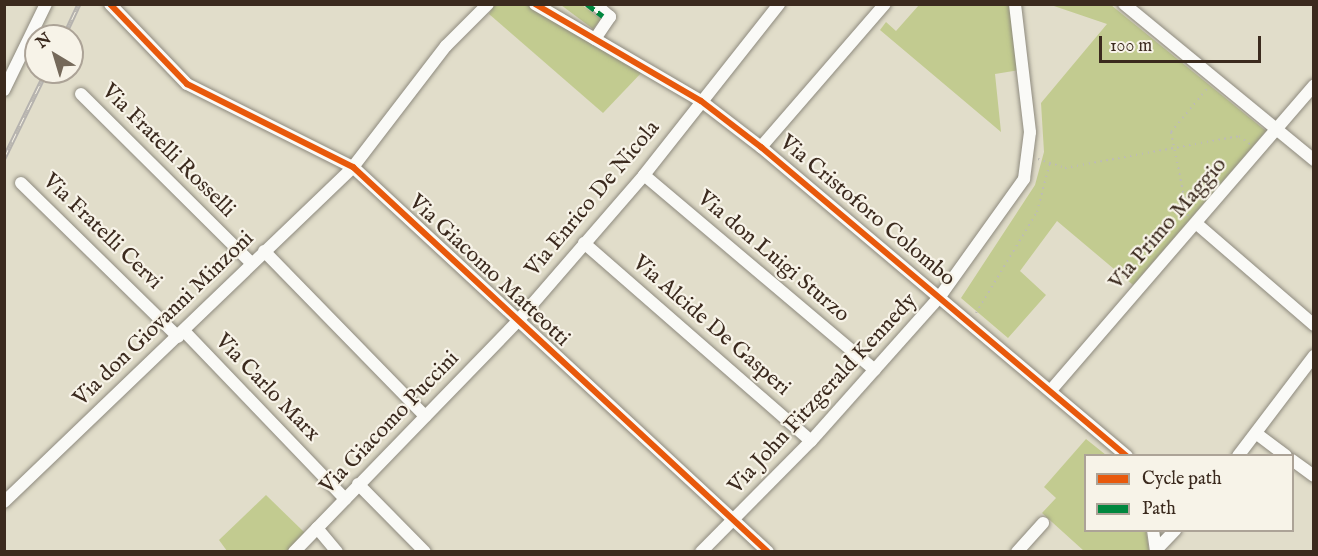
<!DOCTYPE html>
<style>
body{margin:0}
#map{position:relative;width:1318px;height:556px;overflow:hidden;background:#e1ddca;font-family:"IM FELL English",serif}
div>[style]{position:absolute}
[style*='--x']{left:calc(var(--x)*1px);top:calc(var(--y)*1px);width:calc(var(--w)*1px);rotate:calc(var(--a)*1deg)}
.green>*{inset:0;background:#c2cb90}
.path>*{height:2px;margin-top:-1px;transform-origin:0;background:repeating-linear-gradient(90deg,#bdbbb6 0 1.5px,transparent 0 6px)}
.roads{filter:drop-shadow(0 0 2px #8e8a7e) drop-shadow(0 0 2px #8e8a7e)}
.minor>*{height:12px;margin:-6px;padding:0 6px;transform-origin:6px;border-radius:6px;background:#fafaf7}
.rail>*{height:5px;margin-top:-2.5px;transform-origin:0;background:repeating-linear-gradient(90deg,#f7f3e8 0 9px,#b5b2ae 0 18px);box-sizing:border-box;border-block:2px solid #b5b2ae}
.quiet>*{height:4.5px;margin-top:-2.25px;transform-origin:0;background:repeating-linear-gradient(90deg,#00873e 0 9px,transparent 0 13.5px)}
.cycleway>*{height:6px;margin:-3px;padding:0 3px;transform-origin:3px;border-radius:3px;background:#e8590c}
span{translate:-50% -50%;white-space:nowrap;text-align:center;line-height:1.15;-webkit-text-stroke:4.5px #f7f3e8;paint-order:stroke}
.street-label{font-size:22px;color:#3b2a1e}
.frame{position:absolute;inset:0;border:6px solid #3b2a1e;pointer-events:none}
.legend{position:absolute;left:1084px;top:454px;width:210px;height:78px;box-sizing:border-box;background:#f7f3e8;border:2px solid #aca397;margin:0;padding:8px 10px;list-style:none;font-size:18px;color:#3b2a1e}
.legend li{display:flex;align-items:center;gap:12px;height:30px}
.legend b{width:30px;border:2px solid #aca397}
.north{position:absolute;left:24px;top:24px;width:60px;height:60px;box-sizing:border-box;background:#f7f3e8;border:2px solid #aca397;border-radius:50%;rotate:322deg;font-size:16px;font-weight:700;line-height:24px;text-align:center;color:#3b2a1e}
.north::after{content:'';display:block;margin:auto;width:21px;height:27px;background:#75695a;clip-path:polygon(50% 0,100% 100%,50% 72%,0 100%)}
.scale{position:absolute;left:1099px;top:36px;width:162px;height:27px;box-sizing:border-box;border:3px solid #3b2a1e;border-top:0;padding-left:8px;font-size:18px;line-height:21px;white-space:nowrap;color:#3b2a1e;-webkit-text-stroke:4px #f7f3e8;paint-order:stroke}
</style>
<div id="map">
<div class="green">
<i style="clip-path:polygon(494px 5px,532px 6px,644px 70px,603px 113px,489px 14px)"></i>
<i style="clip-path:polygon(561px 5px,582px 5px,601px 19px,593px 29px)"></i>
<i style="clip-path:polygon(919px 5px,1011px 5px,1020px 70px,995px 74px,1001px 132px,880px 30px,886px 22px,896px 31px)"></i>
<i style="clip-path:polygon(1051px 5px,1111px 5px,1266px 131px,1133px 285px,1057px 221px,1020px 271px,1046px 295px,1008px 338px,961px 298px,1035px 185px,1044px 152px,1041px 103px,1107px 24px)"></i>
<i style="clip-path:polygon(1086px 439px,1106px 455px,1086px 456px,1086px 530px,1146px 531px,1149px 551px,1084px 551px,1042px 513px,1056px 498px,1044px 487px)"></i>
<i style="clip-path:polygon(266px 495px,305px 533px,287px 551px,227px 551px,219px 540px)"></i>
</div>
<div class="path">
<i style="--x:1038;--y:159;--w:28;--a:18"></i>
<i style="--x:1065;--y:168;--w:177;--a:-10.4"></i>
<i style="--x:1239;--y:136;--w:14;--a:36"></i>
<i style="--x:1188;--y:216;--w:86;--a:-101.4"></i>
<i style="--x:1171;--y:132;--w:60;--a:-50.4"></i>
<i style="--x:976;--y:313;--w:118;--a:-58.9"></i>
<i style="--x:1037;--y:212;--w:52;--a:-75.4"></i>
</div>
<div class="roads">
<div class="minor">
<i style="--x:110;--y:4;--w:111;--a:46.1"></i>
<i style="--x:187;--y:84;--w:186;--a:26.6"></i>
<i style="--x:353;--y:167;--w:566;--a:42.85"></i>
<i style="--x:535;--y:4;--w:192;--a:30.3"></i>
<i style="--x:701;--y:101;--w:76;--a:37.5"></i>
<i style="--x:761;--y:147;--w:479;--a:40.2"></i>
<i style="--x:1124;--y:4;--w:246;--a:39.4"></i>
<i style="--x:595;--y:39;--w:27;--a:-56"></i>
<i style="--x:610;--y:17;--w:20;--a:-139"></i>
<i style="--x:4;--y:90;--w:96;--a:-64"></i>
<i style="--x:81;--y:94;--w:240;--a:44.8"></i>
<i style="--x:761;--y:147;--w:189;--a:-49.1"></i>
<i style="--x:644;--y:175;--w:302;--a:40.2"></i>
<i style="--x:21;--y:183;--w:220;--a:44.4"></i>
<i style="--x:1197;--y:224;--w:155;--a:40.8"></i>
<i style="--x:584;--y:243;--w:301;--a:41.1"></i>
<i style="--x:264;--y:251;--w:231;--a:45.7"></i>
<i style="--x:184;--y:331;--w:233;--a:46.2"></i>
<i style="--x:1052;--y:389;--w:401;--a:-49.2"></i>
<i style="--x:1257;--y:434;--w:36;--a:37"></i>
<i style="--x:1238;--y:456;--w:126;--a:-52.8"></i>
<i style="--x:1292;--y:460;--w:27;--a:36"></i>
<i style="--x:358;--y:484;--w:95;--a:45.4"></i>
<i style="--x:4;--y:502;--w:484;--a:-43.8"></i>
<i style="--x:353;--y:167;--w:153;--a:-52.5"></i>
<i style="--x:446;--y:46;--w:59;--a:-45"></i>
<i style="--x:317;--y:528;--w:31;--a:50"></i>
<i style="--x:1153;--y:530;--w:22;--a:82"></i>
<i style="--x:1156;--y:550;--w:28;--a:-46"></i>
<i style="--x:294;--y:552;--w:319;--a:-45.9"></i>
<i style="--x:516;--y:323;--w:196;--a:-49.1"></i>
<i style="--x:644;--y:175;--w:218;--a:-51.7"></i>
<i style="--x:701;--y:552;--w:156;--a:-45.3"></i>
<i style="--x:811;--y:441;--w:195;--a:-48.3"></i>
<i style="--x:941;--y:295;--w:143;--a:-54.4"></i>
<i style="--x:1024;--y:179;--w:47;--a:-82.7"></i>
<i style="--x:1030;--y:132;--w:129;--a:-96.7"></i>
<i style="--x:1017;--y:552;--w:39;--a:-48"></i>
</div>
</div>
<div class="rail">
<i style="--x:64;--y:36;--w:35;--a:-65"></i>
<i style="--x:4;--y:158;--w:96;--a:-64"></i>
</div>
<div class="quiet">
<i style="--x:587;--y:4;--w:20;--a:37"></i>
</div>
<div class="cycleway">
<i style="--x:110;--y:4;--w:111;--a:46.1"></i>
<i style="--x:187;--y:84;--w:186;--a:26.6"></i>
<i style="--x:353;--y:167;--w:566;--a:42.85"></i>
<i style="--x:535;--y:4;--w:192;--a:30.3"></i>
<i style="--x:701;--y:101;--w:76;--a:37.5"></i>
<i style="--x:761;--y:147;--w:479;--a:40.2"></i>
</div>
<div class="street-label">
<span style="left:168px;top:151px;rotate:45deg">Via Fratelli Rosselli</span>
<span style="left:593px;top:199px;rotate:-50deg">Via Enrico De Nicola</span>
<span style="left:867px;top:211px;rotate:40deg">Via Cristoforo Colombo</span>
<span style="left:1168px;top:224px;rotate:-49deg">Via Primo Maggio</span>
<span style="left:102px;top:232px;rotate:44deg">Via Fratelli Cervi</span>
<span style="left:773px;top:257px;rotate:40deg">Via don Luigi Sturzo</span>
<span style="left:489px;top:271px;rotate:43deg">Via Giacomo Matteotti</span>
<span style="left:164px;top:319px;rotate:-44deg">Via don Giovanni Minzoni</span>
<span style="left:711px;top:326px;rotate:41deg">Via Alcide De Gasperi</span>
<span style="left:267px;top:388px;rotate:46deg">Via Carlo Marx</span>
<span style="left:823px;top:394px;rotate:-47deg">Via John Fitzgerald Kennedy</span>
<span style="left:390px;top:423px;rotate:-46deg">Via Giacomo Puccini</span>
</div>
<div class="frame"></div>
<ul class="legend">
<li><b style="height:8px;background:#e8590c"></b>Cycle path</li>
<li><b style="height:8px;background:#00873e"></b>Path</li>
</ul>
<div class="north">N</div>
<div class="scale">100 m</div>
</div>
